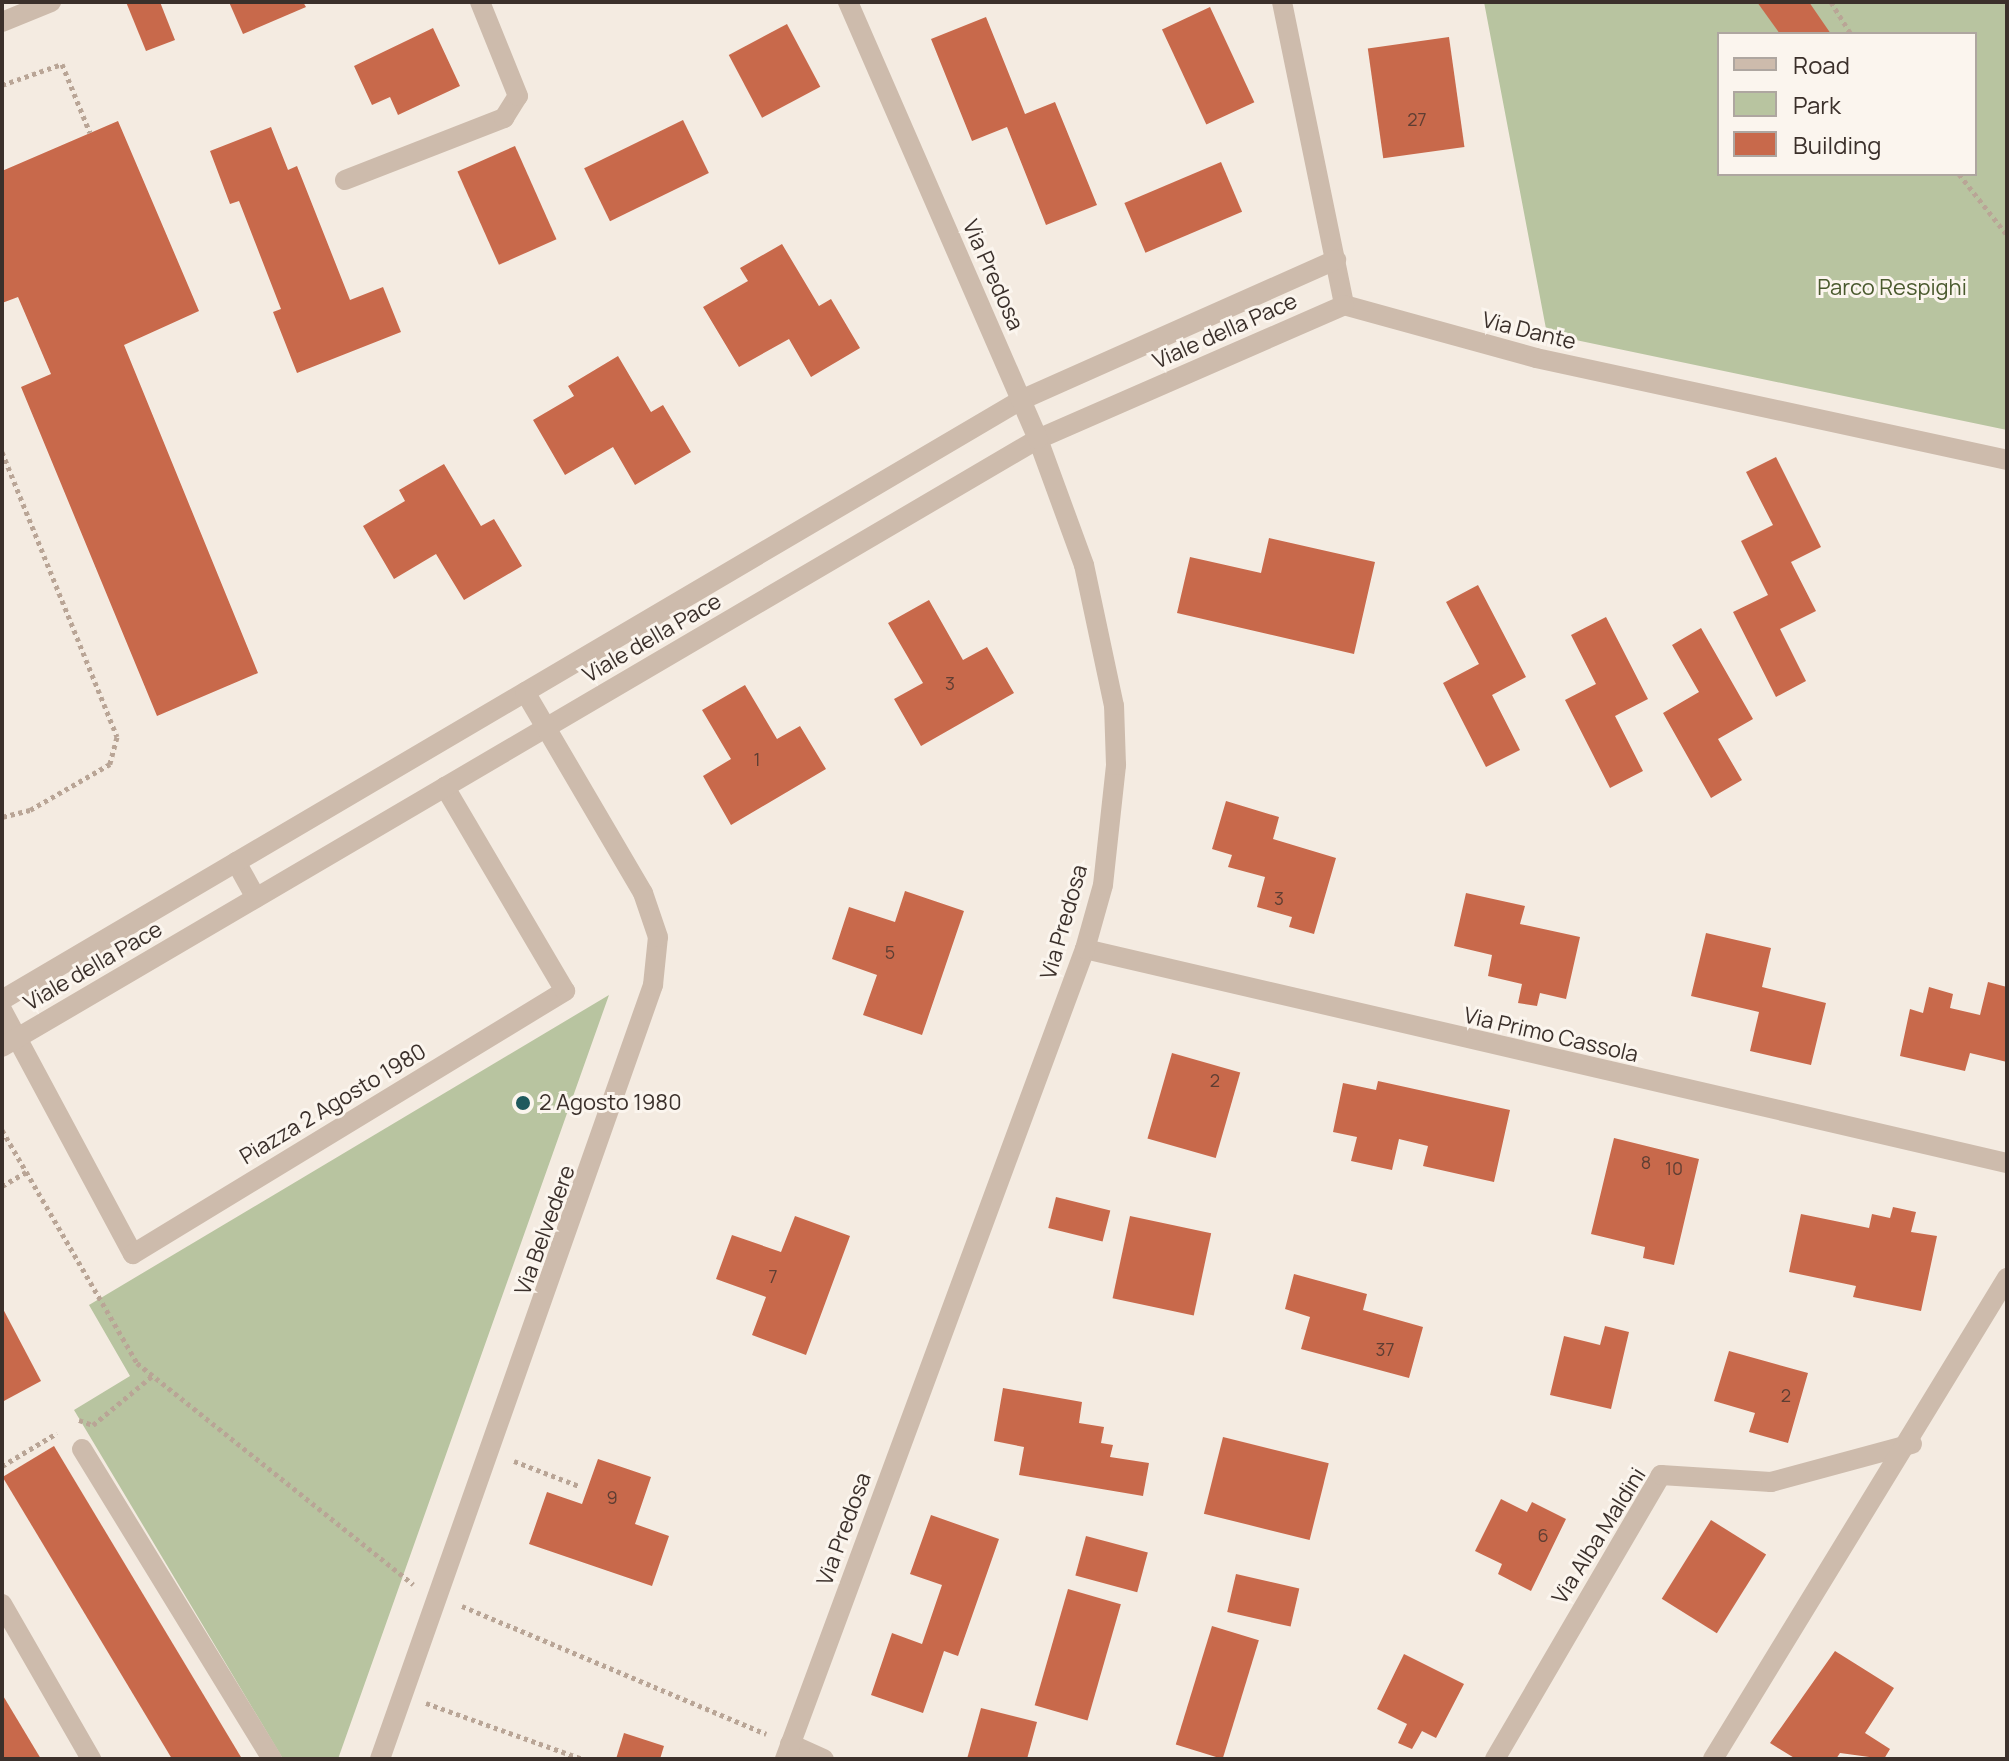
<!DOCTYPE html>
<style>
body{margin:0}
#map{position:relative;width:2009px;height:1761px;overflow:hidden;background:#f4ebe1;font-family:Manrope,sans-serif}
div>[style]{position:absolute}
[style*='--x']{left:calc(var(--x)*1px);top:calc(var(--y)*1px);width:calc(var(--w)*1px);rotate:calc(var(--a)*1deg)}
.green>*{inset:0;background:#b8c4a0}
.building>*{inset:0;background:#c8694b;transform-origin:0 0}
.path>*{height:5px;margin-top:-2.5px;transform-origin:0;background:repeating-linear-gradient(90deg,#b9a596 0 4px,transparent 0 8px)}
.street>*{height:20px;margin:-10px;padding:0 10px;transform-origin:10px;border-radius:10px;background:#cdbbac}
.dots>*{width:22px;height:22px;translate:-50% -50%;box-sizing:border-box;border:4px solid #fbf5ee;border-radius:50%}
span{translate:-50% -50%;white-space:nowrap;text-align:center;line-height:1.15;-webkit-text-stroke:6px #fbf5ee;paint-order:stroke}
.number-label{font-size:18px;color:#5e3e33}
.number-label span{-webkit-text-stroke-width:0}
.street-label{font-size:22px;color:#3b302b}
.park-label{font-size:22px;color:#4a5a2e}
.poi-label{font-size:22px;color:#3b302b}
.left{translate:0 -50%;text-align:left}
.frame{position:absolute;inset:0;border:4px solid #3b302b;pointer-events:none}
.legend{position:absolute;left:1717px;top:32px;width:260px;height:144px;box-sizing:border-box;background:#fbf5ee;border:2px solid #aea6a0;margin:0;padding:10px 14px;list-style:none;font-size:24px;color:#3b302b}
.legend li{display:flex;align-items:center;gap:16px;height:40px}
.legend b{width:40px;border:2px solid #aea6a0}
</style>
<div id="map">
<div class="green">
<i style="clip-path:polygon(evenodd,1484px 2px,2007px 2px,2007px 430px,1547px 334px,1484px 2px,1719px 34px,1975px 34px,1975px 174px,1719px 174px,1719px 34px)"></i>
<i style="clip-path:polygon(609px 995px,338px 1759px,283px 1759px,74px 1410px,130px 1376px,89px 1305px)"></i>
</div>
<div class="building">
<i style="clip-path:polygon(126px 2px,160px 2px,175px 40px,146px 51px)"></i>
<i style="clip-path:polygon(229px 2px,303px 2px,306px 7px,243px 34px)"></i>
<i style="clip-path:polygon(1757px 2px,1809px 2px,1831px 34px,1780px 34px)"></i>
<i style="left:1210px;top:7px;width:105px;height:53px;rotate:65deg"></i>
<i style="clip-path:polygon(986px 17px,1025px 114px,1055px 102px,1097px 205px,1046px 225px,1007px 127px,972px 141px,931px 39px)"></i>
<i style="left:787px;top:24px;width:71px;height:66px;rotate:62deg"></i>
<i style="clip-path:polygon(433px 28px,460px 86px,398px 115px,390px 97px,372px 105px,354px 66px)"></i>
<i style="left:1449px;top:37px;width:111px;height:82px;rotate:82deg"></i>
<i style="left:683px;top:120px;width:59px;height:110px;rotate:64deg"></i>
<i style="clip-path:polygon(118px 121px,199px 311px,124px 345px,258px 673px,157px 716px,21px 387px,51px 374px,18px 297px,2px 303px,2px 171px)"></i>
<i style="clip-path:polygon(271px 127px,288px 170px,297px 166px,350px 300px,383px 287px,401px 332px,297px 373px,273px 312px,281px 309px,239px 201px,230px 204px,210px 151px)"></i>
<i style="left:515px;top:146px;width:102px;height:63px;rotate:66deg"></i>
<i style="left:1221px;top:162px;width:54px;height:105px;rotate:67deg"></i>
<i style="clip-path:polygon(782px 244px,819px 306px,831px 299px,860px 348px,811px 377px,789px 339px,739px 367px,703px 307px,748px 281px,740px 268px)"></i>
<i style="clip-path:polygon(618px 356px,651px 412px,663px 405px,691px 452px,635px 485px,613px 447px,565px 475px,533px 420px,574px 396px,568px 386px)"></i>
<i style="clip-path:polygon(1776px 457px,1821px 547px,1791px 562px,1816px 611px,1780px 629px,1806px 681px,1776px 697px,1733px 612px,1768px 595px,1741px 541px,1773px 525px,1746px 472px)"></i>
<i style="clip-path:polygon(444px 464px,481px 526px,494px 519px,522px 566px,464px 600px,436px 554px,394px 579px,363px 526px,405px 501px,399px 490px)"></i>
<i style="clip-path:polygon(1269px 538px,1375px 562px,1354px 654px,1177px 613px,1190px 557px,1261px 573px)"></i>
<i style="clip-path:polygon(1478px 585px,1526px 677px,1492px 695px,1520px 750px,1486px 767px,1443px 683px,1479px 664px,1446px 602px)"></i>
<i style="clip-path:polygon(929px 600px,963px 660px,987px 647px,1014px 693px,921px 746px,894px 699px,923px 683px,888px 623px)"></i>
<i style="clip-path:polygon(1606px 617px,1648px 699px,1615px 716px,1643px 771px,1610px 788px,1565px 700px,1596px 684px,1571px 635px)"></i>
<i style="clip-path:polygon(1701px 628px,1753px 719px,1718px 739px,1742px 780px,1711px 798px,1663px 713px,1699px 692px,1672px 645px)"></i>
<i style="clip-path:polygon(745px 685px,777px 739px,800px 726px,826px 769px,731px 825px,703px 776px,731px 759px,702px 710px)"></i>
<i style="clip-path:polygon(1226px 801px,1279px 817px,1273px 839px,1336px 858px,1314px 934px,1289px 927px,1292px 917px,1257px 907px,1265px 877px,1228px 867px,1232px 855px,1212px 849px)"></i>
<i style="clip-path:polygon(905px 891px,964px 911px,922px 1035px,863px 1015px,877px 975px,832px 959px,849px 907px,895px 922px)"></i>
<i style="clip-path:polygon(1466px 893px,1525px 906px,1520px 924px,1580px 937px,1566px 999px,1540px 993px,1537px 1006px,1518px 1003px,1522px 984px,1488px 976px,1492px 955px,1454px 946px)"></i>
<i style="clip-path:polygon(1706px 933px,1771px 948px,1762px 987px,1826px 1003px,1811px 1065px,1750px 1051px,1759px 1012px,1691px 996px)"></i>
<i style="clip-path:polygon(1988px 982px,2007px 987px,2007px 1062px,1970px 1053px,1965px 1071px,1900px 1056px,1910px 1009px,1923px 1013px,1929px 987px,1953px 994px,1950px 1008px,1980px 1015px)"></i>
<i style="left:1172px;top:1053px;width:71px;height:89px;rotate:16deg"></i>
<i style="clip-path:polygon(1378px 1081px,1510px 1110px,1494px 1182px,1423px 1166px,1428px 1146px,1399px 1139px,1392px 1170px,1351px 1161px,1357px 1137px,1333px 1132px,1343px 1083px,1376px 1090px)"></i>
<i style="clip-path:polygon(1614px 1138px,1699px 1159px,1674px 1265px,1643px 1258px,1645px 1247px,1591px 1234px)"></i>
<i style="left:1056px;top:1197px;width:56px;height:32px;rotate:14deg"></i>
<i style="clip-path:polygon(1893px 1207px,1916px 1212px,1911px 1232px,1937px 1236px,1921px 1311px,1853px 1297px,1856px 1286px,1789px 1272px,1801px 1214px,1869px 1228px,1872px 1214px,1890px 1218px)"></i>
<i style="clip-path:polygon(795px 1216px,850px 1236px,806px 1355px,752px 1335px,766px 1297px,716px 1279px,732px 1235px,781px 1252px)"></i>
<i style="left:1130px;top:1216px;width:83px;height:84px;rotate:12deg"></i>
<i style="clip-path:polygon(1294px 1274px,1367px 1294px,1363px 1310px,1423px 1327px,1409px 1378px,1301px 1349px,1310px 1317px,1285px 1309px)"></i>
<i style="clip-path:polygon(2px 1307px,41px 1381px,2px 1402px)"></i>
<i style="clip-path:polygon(1605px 1326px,1629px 1332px,1611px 1409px,1550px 1395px,1564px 1336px,1600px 1345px)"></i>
<i style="clip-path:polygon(1729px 1351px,1808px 1373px,1788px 1443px,1749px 1432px,1755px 1413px,1714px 1401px)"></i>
<i style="clip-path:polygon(1003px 1388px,1082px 1402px,1079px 1423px,1104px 1427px,1101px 1443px,1113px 1445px,1110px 1457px,1149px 1463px,1143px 1496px,1019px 1475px,1024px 1447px,994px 1441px)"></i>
<i style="left:1223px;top:1437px;width:109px;height:79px;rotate:14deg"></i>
<i style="left:54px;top:1446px;width:365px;height:60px;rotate:59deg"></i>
<i style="clip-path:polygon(598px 1459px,651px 1477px,635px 1524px,669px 1536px,652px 1586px,529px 1544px,547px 1492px,582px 1504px)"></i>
<i style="clip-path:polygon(1501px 1499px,1527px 1512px,1532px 1502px,1566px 1519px,1531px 1591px,1498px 1574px,1502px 1564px,1475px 1551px)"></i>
<i style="clip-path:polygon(931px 1515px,999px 1539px,958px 1656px,944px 1651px,923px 1713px,871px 1695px,892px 1633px,922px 1644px,942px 1585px,910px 1574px)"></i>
<i style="left:1711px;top:1520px;width:65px;height:93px;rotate:32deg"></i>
<i style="left:1086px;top:1536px;width:64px;height:41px;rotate:15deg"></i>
<i style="left:1236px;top:1574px;width:65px;height:39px;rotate:13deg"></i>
<i style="left:1068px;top:1589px;width:55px;height:121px;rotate:16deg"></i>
<i style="left:1212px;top:1626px;width:49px;height:124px;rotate:17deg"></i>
<i style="clip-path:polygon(1835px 1651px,1894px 1688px,1865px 1733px,1890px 1749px,1884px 1759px,1840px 1753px,1836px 1759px,1796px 1759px,1770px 1743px)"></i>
<i style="clip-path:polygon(1404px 1654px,1464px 1684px,1436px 1738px,1422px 1731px,1412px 1749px,1398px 1743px,1407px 1724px,1377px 1709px)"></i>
<i style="clip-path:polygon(2px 1694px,41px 1759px,2px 1759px)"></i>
<i style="clip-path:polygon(981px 1708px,1037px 1722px,1027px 1759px,967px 1759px)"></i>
<i style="clip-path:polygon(624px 1733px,664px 1746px,660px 1759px,616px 1759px)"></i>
</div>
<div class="path">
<i style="--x:1831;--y:2;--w:38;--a:58"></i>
<i style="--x:2;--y:85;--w:64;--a:-19.3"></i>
<i style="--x:62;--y:64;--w:74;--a:67.9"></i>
<i style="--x:1959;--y:174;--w:78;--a:51.8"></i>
<i style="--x:2;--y:452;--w:307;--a:68"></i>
<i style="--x:117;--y:737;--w:28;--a:105"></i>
<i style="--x:110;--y:764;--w:92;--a:150.1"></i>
<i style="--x:30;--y:810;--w:29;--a:166"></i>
<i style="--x:2;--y:1130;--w:269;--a:59.9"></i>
<i style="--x:137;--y:1363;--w:354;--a:38.7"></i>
<i style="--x:2;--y:1186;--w:28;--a:-30"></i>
<i style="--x:79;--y:1420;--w:15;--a:20"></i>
<i style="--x:93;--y:1425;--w:77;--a:-39.7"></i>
<i style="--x:514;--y:1461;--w:70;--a:21"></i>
<i style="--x:2;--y:1466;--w:64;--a:-31"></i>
<i style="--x:462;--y:1606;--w:330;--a:22.8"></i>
<i style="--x:426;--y:1703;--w:166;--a:19.7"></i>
</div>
<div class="street">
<i style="--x:1282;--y:2;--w:309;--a:78.4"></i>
<i style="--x:2;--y:22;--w:53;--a:-22.2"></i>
<i style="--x:345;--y:180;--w:171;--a:-21.3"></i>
<i style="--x:504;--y:118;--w:26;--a:-58"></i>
<i style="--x:518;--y:96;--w:101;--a:-112"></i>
<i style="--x:1344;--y:305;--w:199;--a:15.4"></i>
<i style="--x:1536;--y:358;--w:482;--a:12.2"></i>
<i style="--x:236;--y:862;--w:41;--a:60.9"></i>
<i style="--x:1085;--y:949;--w:947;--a:13.07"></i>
<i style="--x:2;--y:1000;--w:1183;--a:-30.49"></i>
<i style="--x:1021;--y:400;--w:345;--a:-24"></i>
<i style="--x:2;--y:1010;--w:277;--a:61.8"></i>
<i style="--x:133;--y:1254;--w:506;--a:-31.33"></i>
<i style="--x:565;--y:991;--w:237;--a:-120.5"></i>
<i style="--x:2;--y:1047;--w:1201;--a:-30.41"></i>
<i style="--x:1038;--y:439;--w:334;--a:-23.6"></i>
<i style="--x:82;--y:1449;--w:364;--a:58.5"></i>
<i style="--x:2;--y:1604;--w:179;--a:60.1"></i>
<i style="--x:790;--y:1744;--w:37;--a:24"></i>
<i style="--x:380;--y:1759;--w:821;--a:-70.57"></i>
<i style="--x:653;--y:985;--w:48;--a:-84.1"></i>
<i style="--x:658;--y:937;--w:46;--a:-108.8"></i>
<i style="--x:643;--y:893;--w:233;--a:-120.4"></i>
<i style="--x:785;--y:1759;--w:864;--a:-69.68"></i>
<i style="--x:1085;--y:949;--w:66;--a:-74.3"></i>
<i style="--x:1103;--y:885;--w:121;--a:-83.8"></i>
<i style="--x:1116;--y:765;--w:59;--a:-91.9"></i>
<i style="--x:1114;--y:706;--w:144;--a:-102"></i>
<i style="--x:1084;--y:565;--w:134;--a:-110.1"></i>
<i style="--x:1038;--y:439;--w:477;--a:-113.5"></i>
<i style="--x:1495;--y:1759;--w:329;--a:-59.7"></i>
<i style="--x:1661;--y:1475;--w:110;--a:3.6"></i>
<i style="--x:1771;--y:1482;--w:146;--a:-15.1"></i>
<i style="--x:1713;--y:1759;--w:564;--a:-58.57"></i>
</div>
<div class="dots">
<i style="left:523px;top:1103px;background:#1f5a5e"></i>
</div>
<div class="number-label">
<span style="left:1417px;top:119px">27</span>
<span style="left:950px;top:683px">3</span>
<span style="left:757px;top:759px">1</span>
<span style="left:1279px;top:898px">3</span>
<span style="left:890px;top:952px">5</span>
<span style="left:1215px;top:1080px">2</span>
<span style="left:1646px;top:1162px">8</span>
<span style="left:1674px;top:1168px">10</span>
<span style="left:773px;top:1276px">7</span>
<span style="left:1385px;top:1349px">37</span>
<span style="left:1786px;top:1395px">2</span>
<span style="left:612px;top:1497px">9</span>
<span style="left:1543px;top:1535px">6</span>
</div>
<div class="street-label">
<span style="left:993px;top:275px;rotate:66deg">Via Predosa</span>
<span style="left:1225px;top:331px;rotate:-24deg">Viale della Pace</span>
<span style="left:1529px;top:331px;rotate:14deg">Via Dante</span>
<span style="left:652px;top:638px;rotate:-30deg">Viale della Pace</span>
<span style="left:1064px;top:922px;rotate:-74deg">Via Predosa</span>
<span style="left:93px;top:966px;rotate:-30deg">Viale della Pace</span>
<span style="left:1551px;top:1035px;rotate:13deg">Via Primo Cassola</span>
<span style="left:333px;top:1104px;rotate:-31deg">Piazza 2 Agosto 1980</span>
<span style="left:545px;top:1230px;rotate:-70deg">Via Belvedere</span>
<span style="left:844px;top:1529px;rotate:-70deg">Via Predosa</span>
<span style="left:1599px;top:1536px;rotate:-58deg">Via Alba Maldini</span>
</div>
<div class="park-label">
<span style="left:1892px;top:288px">Parco Respighi</span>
</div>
<div class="poi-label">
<span class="left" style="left:539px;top:1103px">2 Agosto 1980</span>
</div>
<div class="frame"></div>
<ul class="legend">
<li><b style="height:10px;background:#cdbbac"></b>Road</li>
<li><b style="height:22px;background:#b8c4a0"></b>Park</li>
<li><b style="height:22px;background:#c8694b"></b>Building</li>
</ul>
</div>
